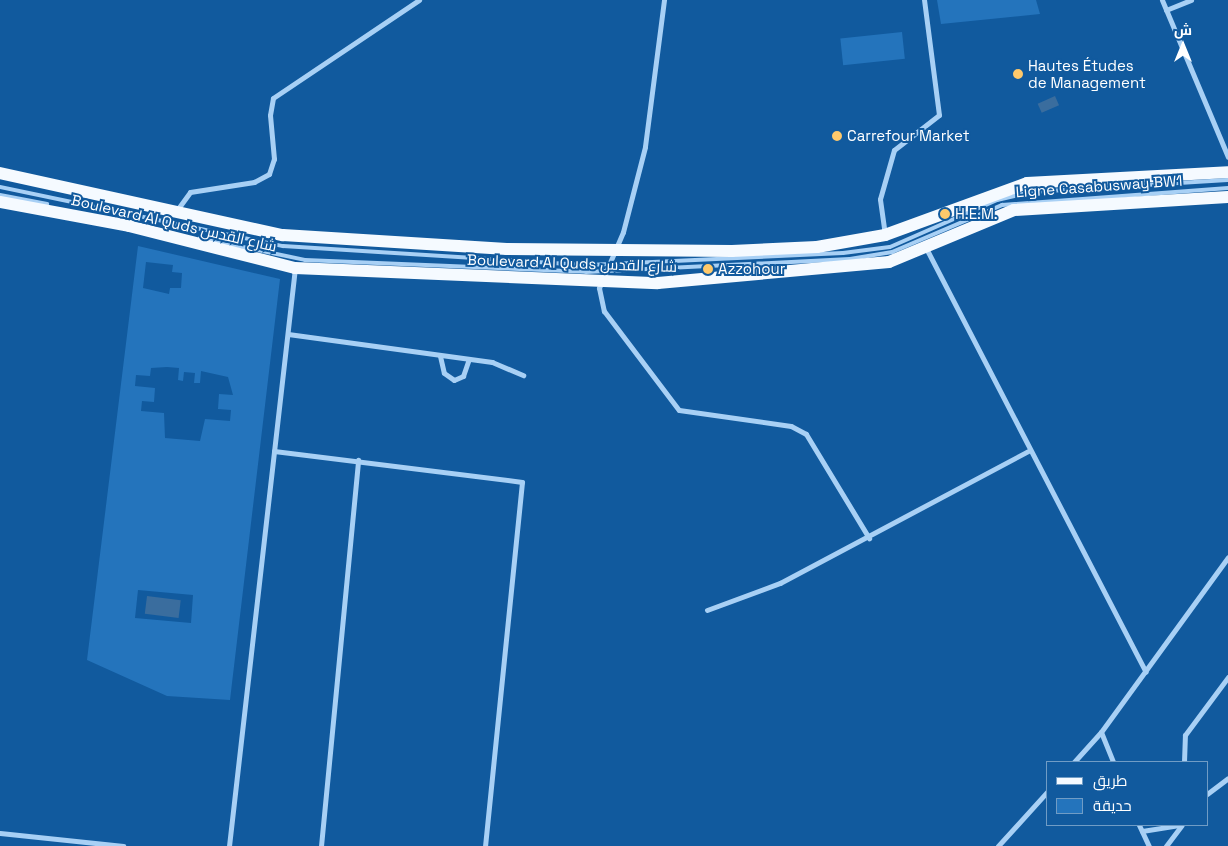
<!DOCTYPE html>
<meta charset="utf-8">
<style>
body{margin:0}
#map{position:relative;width:1228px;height:846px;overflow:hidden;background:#115a9e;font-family:"Space Grotesk",Cairo,sans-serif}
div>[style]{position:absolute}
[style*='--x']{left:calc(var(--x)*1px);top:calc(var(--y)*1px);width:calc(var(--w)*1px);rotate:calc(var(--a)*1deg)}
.green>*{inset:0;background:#2474bc;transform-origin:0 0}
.water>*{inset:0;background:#3a6d9e;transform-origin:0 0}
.lane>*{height:4px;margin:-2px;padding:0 2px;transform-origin:2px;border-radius:2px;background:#a8d0f5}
.street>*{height:5px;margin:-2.5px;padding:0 2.5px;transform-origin:2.5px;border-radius:2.5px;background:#a8d0f5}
.primary>*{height:12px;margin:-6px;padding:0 6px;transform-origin:6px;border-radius:6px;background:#f5faff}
.dots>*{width:14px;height:14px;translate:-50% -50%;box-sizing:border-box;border:2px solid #115a9e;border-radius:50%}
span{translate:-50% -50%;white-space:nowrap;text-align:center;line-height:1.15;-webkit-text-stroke:4px #115a9e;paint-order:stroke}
.poi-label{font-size:15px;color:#fff}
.left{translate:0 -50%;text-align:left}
.street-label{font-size:15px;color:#fff}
.legend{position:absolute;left:1046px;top:761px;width:162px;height:65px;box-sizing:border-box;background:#115a9e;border:1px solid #709cc5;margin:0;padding:6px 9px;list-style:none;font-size:15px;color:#fff}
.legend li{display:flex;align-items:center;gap:10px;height:25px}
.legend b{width:25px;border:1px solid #709cc5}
.north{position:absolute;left:1158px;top:20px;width:50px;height:50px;-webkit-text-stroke:4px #115a9e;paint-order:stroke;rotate:0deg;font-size:14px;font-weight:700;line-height:20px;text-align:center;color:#fff}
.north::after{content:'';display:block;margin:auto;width:18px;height:22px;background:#fff;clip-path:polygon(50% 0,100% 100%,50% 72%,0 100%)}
</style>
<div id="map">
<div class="green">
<i style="clip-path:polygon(937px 0,1036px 0,1040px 14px,941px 24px)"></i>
<i style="left:902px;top:32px;width:27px;height:62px;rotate:84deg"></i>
<i style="clip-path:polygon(evenodd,138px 246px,280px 279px,230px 700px,167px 696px,87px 660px,138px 246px,146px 262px,173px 265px,172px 272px,182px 273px,181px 288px,170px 288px,169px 294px,143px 288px,146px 262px,138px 246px,167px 367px,179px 368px,178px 380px,183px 381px,184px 372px,195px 373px,194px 383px,200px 383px,201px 371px,228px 377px,233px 395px,219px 394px,218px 409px,231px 410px,230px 421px,205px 419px,200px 441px,165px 438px,164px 413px,141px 411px,142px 401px,154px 402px,155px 388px,135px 386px,136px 375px,150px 376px,151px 368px,167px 367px,138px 246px,138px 590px,193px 595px,191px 623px,135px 618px,138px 590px)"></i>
</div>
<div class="water">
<i style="left:1055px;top:96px;width:10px;height:19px;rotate:66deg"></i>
<i style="left:147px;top:596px;width:34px;height:18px;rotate:7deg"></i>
</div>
<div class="lane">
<i style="--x:0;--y:187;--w:289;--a:11.8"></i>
<i style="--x:283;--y:246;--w:307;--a:3.6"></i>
<i style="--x:589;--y:265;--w:254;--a:-2.7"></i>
<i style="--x:843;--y:253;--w:47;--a:-7.3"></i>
<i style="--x:890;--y:247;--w:117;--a:-23.7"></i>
<i style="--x:997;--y:200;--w:36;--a:-13"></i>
<i style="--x:1032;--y:192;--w:196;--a:-3.5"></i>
<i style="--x:0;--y:195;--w:48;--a:10.8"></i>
<i style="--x:200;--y:238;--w:107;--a:11.8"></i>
<i style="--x:305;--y:260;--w:281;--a:2.4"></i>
<i style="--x:586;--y:272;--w:264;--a:-2.8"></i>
<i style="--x:850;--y:259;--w:43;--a:-9.5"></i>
<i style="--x:892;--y:252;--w:120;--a:-23.1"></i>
<i style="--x:1002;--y:205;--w:227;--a:-4.3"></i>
</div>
<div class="street">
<i style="--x:664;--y:0;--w:148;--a:97.4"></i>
<i style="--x:645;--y:147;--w:88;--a:104.5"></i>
<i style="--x:623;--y:232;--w:61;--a:113.2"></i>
<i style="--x:599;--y:288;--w:24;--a:78"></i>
<i style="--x:604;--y:311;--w:124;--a:52.9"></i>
<i style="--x:679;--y:410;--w:113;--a:8.1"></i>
<i style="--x:791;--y:426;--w:17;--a:28"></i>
<i style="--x:806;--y:434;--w:122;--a:58.8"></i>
<i style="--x:1162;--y:0;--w:170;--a:67.2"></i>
<i style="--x:1166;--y:10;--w:27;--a:-22"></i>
<i style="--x:177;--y:210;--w:22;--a:-54"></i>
<i style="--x:190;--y:192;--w:65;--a:-8.9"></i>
<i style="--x:254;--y:182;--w:17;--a:-28"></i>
<i style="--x:269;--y:174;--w:16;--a:-72"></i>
<i style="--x:274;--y:159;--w:44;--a:-95.2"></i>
<i style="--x:270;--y:115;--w:17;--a:-80"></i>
<i style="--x:273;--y:98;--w:176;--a:-33.9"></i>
<i style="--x:885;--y:235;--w:36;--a:-98"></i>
<i style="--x:880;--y:199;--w:51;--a:-74.1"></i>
<i style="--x:894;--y:150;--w:57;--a:-37.9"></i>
<i style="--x:939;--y:115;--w:116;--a:-97.4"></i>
<i style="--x:927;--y:250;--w:475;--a:62.6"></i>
<i style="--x:288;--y:334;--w:206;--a:7.8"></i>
<i style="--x:492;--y:362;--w:34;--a:23"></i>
<i style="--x:440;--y:356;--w:17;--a:77"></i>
<i style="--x:444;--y:373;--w:12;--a:35"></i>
<i style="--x:454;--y:380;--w:10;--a:-24"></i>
<i style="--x:463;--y:376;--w:18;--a:-71"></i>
<i style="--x:274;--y:451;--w:250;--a:7.1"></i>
<i style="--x:522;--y:482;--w:366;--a:95.8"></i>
<i style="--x:707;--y:610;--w:78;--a:-20.3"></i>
<i style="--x:780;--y:583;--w:283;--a:-28"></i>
<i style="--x:1101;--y:732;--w:32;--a:68"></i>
<i style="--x:1074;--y:762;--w:40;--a:-48"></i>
<i style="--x:1101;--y:732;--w:216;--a:-54"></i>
<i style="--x:1184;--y:762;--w:27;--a:-88"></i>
<i style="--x:1185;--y:735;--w:72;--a:-53.4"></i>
<i style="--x:1207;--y:794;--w:26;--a:-37"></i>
<i style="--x:1139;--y:825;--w:23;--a:65"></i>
<i style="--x:1142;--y:831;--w:36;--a:-9"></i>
<i style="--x:0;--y:833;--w:124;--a:6"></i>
<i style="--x:229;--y:846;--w:582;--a:-83.49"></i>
<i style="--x:321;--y:846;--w:388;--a:-84.5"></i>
<i style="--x:998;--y:846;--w:73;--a:-47.8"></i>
<i style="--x:1166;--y:846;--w:26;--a:-53"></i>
</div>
<div class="primary">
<i style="--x:0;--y:173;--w:290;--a:12.4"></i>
<i style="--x:283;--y:235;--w:224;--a:3.6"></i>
<i style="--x:507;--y:249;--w:225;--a:0.5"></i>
<i style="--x:732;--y:251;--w:85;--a:-2.7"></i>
<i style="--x:817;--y:247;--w:69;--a:-10"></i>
<i style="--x:885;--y:235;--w:151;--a:-20.1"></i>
<i style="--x:1027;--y:183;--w:201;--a:-3.1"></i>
<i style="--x:0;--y:202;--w:131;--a:10.5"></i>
<i style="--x:129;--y:226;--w:171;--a:14.2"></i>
<i style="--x:295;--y:268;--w:363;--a:2.4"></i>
<i style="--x:658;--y:283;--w:232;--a:-5.2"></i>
<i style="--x:889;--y:262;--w:135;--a:-22.6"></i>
<i style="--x:1014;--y:210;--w:214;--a:-3.5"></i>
</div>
<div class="dots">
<i style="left:1018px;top:74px;background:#ffc96b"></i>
<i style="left:837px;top:136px;background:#ffc96b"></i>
<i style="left:945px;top:214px;background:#ffc96b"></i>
<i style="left:708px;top:269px;background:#ffc96b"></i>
</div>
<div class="poi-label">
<span class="left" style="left:1028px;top:74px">Hautes Études<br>de Management</span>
<span class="left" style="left:847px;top:136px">Carrefour Market</span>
<span class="left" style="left:955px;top:214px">H.E.M.</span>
<span class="left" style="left:718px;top:269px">Azzohour</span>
</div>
<div class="street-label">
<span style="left:1099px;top:186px;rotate:-4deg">Ligne Casabusway BW1</span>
<span style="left:174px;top:223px;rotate:13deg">Boulevard Al Quds شارع القدس</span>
<span style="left:572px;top:263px;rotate:2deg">Boulevard Al Quds شارع القدس</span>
</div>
<ul class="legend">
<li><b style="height:6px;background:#f5faff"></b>طريق</li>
<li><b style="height:14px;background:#2474bc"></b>حديقة</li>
</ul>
<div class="north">ش</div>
</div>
